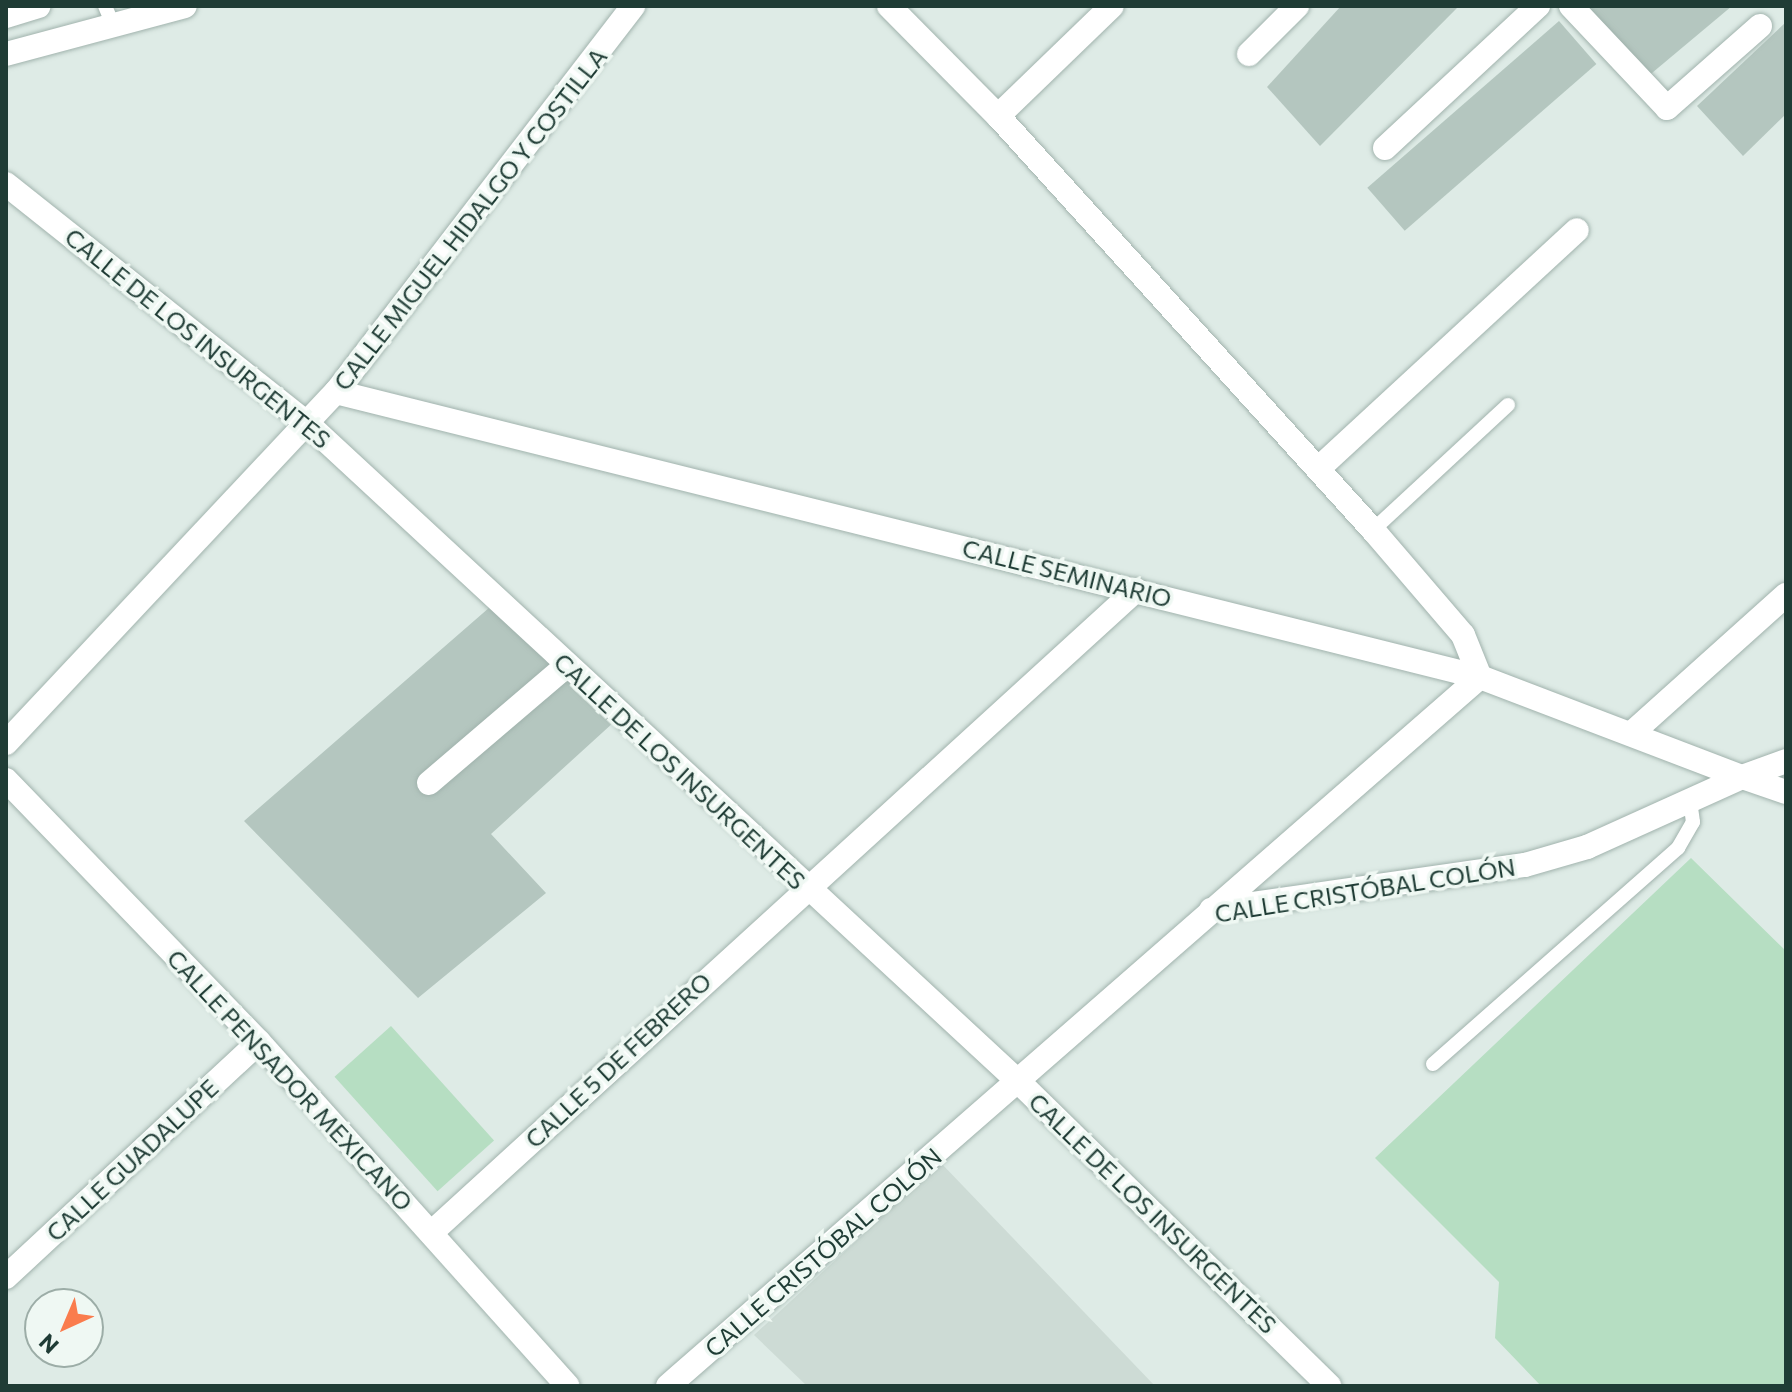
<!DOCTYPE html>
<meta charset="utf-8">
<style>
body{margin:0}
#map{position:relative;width:1792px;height:1392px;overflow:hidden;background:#deebe6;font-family:Commissioner,sans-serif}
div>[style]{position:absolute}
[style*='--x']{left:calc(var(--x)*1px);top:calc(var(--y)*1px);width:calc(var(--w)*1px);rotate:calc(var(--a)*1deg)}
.built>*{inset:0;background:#cddbd5}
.green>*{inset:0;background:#b6dec2;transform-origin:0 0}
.building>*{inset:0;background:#b4c6bf;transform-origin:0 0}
.roads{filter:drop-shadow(0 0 2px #a1b3ad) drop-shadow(0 0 2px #a1b3ad)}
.lane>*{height:14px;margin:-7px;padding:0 7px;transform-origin:7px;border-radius:7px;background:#fff}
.street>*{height:24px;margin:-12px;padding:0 12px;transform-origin:12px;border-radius:12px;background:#fff}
.secondary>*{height:24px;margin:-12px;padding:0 12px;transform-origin:12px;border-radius:12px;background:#fff}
span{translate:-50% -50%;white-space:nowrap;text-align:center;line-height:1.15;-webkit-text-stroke:7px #eff8f3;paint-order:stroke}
.street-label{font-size:24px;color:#1f3c35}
.frame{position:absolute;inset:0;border:8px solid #1f3c35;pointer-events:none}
.north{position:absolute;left:24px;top:1288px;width:80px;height:80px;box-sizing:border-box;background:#eff8f3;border:2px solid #9cada7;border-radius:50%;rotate:224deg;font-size:22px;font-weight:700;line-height:32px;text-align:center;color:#1f3c35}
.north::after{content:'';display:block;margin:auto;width:28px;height:36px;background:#fa7c4d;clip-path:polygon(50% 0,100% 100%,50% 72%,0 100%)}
</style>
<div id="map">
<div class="built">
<i style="clip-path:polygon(941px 1163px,1155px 1386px,807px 1386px,754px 1335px)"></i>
</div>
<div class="green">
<i style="clip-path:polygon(1691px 858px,1786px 951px,1786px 1386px,1541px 1386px,1495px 1338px,1499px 1282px,1375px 1158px)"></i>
<i style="left:391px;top:1026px;width:154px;height:76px;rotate:48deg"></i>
</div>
<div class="building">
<i style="clip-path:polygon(1341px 6px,1459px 6px,1320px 146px,1267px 87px)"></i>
<i style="clip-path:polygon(1580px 6px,1732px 6px,1646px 78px)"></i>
<i style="left:1559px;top:21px;width:57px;height:254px;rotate:49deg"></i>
<i style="clip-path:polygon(1786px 22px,1786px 114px,1743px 156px,1697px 106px)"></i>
<i style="clip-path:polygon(490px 607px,614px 722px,491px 834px,546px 893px,418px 998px,244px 821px)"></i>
</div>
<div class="roads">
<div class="lane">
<i style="--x:105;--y:6;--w:21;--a:67"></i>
<i style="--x:1373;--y:530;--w:184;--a:-42.8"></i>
<i style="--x:1433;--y:1064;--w:327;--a:-41.4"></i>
<i style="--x:1678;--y:848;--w:30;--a:-60"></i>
<i style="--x:1693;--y:822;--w:21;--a:-98"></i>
</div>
<div class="street">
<i style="--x:889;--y:6;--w:155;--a:45.3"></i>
<i style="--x:998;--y:116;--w:559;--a:47.83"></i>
<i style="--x:1373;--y:530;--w:138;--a:49.4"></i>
<i style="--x:1463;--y:635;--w:45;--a:68"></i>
<i style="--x:1571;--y:6;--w:140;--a:46.7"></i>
<i style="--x:1667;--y:108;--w:124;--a:-41.4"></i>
<i style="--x:1249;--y:54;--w:68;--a:-45"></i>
<i style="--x:998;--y:116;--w:158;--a:-44"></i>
<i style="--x:1385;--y:148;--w:209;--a:-42.9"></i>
<i style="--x:6;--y:184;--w:386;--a:38.5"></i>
<i style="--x:308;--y:424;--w:970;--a:42.79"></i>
<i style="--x:1020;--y:1083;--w:433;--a:44.4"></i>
<i style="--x:336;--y:392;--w:1179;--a:13.99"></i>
<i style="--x:1480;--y:677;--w:280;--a:20.9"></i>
<i style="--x:1318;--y:469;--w:352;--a:-42.7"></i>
<i style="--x:1632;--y:733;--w:207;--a:-41.9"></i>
<i style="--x:6;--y:743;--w:482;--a:-46.8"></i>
<i style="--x:336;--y:392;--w:487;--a:-52.4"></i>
<i style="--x:429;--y:783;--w:182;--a:-40.5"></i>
<i style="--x:1211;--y:910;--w:317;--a:-8.2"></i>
<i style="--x:1525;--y:865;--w:65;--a:-16.2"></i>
<i style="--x:1587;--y:847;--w:170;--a:-24.3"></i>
<i style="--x:431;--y:1233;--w:954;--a:-42.37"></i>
<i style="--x:6;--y:1277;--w:345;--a:-42.9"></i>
<i style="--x:668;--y:1386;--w:1078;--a:-41.13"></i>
</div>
<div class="secondary">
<i style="--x:6;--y:16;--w:34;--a:-17"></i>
<i style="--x:6;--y:54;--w:185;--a:-15"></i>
<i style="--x:1742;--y:777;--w:47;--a:-20"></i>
<i style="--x:1742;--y:777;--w:46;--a:18.8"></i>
<i style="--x:6;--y:780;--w:364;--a:46"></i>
<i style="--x:259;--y:1042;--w:462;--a:48.1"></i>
</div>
</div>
<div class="street-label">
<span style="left:470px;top:219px;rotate:-52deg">CALLE MIGUEL HIDALGO Y COSTILLA</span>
<span style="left:198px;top:338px;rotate:39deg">CALLE DE LOS INSURGENTES</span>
<span style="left:1067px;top:573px;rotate:14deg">CALLE SEMINARIO</span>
<span style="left:680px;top:771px;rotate:43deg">CALLE DE LOS INSURGENTES</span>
<span style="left:1365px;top:890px;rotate:-9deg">CALLE CRISTÓBAL COLÓN</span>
<span style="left:618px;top:1060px;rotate:-43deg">CALLE 5 DE FEBRERO</span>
<span style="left:290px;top:1080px;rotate:47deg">CALLE PENSADOR MEXICANO</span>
<span style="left:132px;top:1160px;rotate:-43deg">CALLE GUADALUPE</span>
<span style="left:1153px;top:1213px;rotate:44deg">CALLE DE LOS INSURGENTES</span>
<span style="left:823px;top:1252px;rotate:-41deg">CALLE CRISTÓBAL COLÓN</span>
</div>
<div class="frame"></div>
<div class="north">N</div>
</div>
